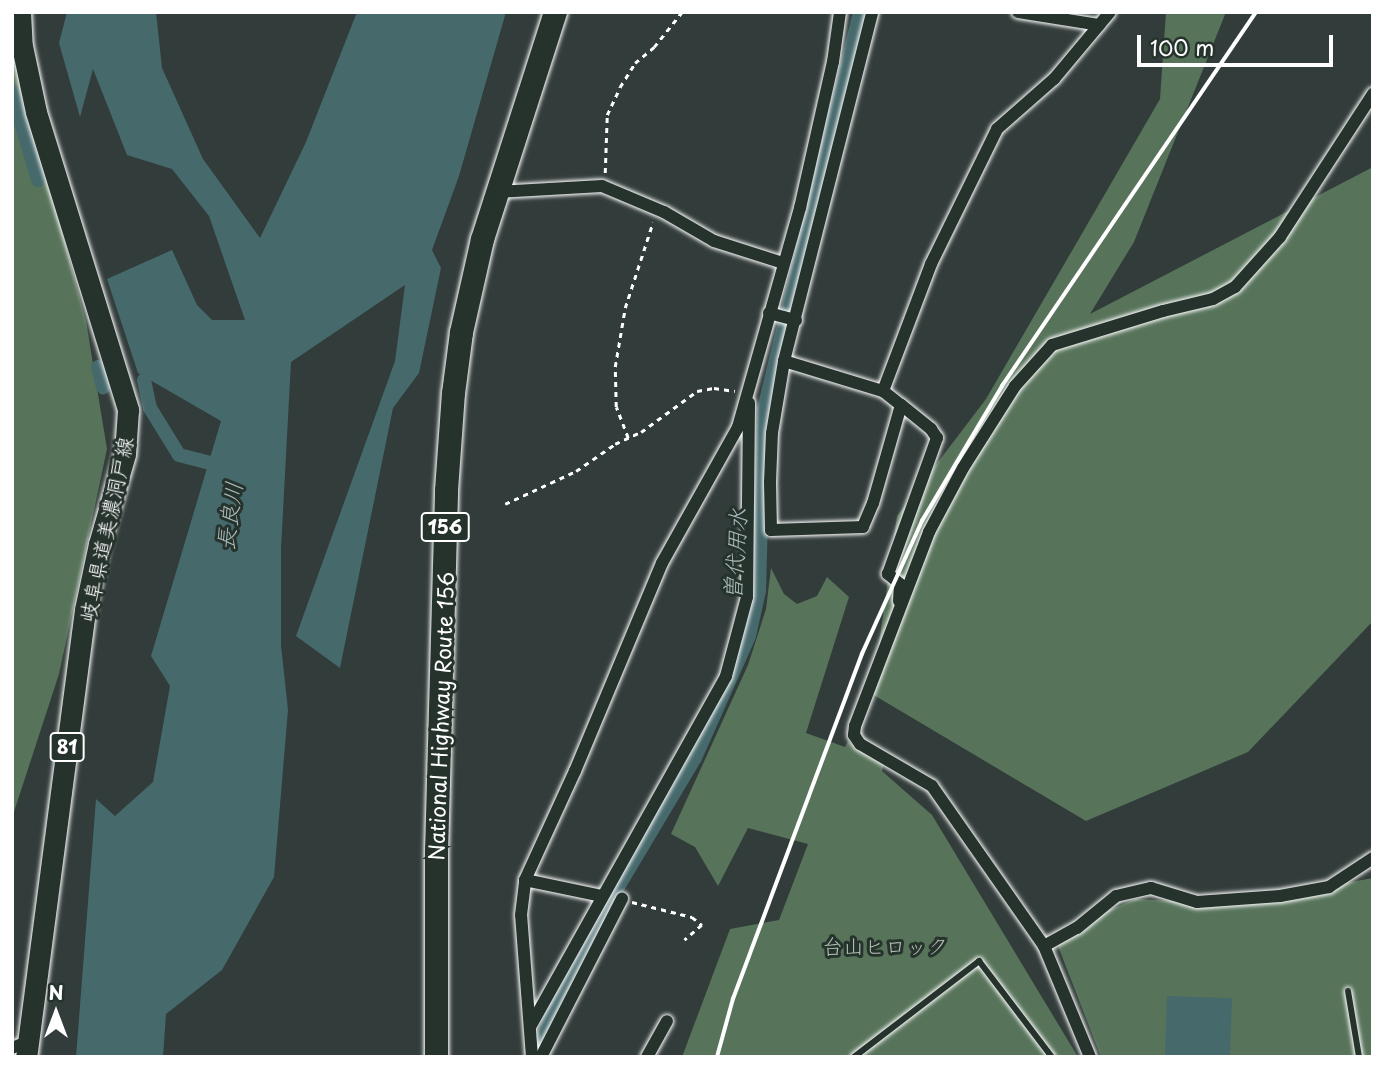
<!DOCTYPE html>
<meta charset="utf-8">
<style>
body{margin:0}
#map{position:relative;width:1385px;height:1069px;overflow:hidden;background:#323c3a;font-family:"Playpen Sans","Klee One",sans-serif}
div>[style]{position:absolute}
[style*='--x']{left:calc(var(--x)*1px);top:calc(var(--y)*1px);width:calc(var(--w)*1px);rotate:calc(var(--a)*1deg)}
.green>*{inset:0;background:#57735a}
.water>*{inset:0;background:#46696c;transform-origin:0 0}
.canal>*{height:14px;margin:-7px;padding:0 7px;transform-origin:7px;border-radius:7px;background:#46696c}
.path>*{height:2.5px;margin-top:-1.25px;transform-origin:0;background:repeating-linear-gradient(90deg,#fff 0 5px,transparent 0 10px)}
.roads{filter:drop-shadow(0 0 2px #fff) drop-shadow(0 0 2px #fff)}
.lane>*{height:6px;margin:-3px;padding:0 3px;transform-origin:3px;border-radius:3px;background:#26332d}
.street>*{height:12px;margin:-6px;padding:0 6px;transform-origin:6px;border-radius:6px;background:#26332d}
.primary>*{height:21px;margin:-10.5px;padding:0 10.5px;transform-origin:10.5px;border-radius:10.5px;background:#26332d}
.highway>*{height:23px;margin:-11.5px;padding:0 11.5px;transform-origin:11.5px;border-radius:11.5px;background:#26332d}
.rail>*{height:3.5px;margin:-1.75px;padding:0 1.75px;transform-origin:1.75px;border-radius:1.75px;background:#fff}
span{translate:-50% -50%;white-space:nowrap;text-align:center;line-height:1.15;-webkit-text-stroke:6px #26332d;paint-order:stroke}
.shield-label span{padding:2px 5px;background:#26332d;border:2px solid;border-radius:5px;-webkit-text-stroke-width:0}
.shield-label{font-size:19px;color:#fff;font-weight:700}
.street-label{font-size:21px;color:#fff}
.park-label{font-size:21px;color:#b3c0b5}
.water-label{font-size:23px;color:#acbcbd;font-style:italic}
.frame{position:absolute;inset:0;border:14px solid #fff;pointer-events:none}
.north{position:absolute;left:21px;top:978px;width:70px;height:70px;-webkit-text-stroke:5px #26332d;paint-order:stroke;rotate:0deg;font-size:19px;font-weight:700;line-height:28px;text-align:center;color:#fff}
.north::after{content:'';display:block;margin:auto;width:24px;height:32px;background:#fff;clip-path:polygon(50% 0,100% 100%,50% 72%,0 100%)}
.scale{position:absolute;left:1137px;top:35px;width:196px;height:32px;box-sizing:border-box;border:4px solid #fff;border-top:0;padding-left:9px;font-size:21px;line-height:24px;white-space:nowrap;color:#fff;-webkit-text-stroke:5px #26332d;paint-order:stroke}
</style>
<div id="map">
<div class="green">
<i style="clip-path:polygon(1166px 12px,1226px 12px,1134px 242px,1090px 314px,1373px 167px,1373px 621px,1248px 752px,1086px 821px,872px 694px,897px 516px,986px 399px,1160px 99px)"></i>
<i style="clip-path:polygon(12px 47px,86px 321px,107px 449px,59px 674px,12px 818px)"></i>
<i style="clip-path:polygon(771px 568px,784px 594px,797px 604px,817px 596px,827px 577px,849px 597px,806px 733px,845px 747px,848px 741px,859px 751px,885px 760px,882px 771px,932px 815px,1078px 1057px,682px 1057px,730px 929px,779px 920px,808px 844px,748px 828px,718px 886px,695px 847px,671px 834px,748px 665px,766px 609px)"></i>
<i style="clip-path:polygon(1373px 878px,1373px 1057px,1101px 1057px,1053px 933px,1136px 899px,1197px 902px,1254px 900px)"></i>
</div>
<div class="water">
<i style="clip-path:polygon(67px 12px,156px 12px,162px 68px,203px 159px,260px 238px,306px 142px,357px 12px,506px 12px,459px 176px,432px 250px,441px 268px,419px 373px,393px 408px,340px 668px,296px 636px,395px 361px,405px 285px,291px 362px,281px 549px,281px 645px,288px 710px,274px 877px,222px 970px,166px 1014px,163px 1057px,76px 1057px,96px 799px,115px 816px,153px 782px,170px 686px,151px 656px,221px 421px,138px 373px,107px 279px,172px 250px,197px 305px,212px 320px,245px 320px,209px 216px,172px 169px,127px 155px,93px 69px,80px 117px,59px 43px)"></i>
<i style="left:1167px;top:996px;width:65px;height:61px;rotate:2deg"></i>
</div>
<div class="canal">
<i style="--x:12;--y:92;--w:92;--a:73.5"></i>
<i style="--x:98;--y:367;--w:21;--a:76"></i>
<i style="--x:144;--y:380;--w:29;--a:78"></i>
<i style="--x:150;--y:408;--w:55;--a:58.3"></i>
<i style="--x:179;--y:455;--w:49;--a:14.3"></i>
<i style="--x:536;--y:1057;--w:59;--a:-70"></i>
<i style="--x:556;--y:1002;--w:131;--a:-61.7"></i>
<i style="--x:618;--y:887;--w:150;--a:-59.2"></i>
<i style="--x:695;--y:758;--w:133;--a:-66.1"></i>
<i style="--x:749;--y:636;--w:46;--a:-77.5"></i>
<i style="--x:759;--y:591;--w:182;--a:-88.4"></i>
<i style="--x:764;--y:409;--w:408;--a:-76.4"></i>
</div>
<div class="path">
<i style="--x:605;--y:173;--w:58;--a:-88"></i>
<i style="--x:607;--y:115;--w:31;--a:-65"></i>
<i style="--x:620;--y:87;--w:28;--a:-58"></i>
<i style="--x:635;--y:63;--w:25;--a:-40"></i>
<i style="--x:654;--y:47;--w:45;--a:-51.3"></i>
<i style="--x:628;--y:438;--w:33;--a:-111"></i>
<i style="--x:616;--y:407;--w:40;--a:-91.4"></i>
<i style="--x:615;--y:367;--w:60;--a:-80.4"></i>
<i style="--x:625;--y:308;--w:90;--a:-72"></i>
<i style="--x:505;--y:504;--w:78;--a:-24.9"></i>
<i style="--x:576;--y:471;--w:47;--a:-34.7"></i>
<i style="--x:615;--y:444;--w:29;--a:-25"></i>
<i style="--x:641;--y:432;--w:69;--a:-36.2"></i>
<i style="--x:697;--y:391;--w:17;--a:-10"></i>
<i style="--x:714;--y:388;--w:21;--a:8"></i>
<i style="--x:632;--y:902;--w:62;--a:14"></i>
<i style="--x:692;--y:917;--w:13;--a:39"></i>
<i style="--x:702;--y:925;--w:23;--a:139"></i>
</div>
<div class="roads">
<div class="lane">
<i style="--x:1348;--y:991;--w:67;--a:80.5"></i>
<i style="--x:854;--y:1057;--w:158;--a:-37.5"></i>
<i style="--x:979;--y:961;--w:121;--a:52.8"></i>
</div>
<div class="street">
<i style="--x:1018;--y:12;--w:82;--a:9.1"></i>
<i style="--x:497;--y:192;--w:105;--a:-3.3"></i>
<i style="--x:602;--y:186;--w:67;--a:22.8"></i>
<i style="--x:664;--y:212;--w:58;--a:30.1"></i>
<i style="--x:714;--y:241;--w:72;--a:17.7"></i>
<i style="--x:769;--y:313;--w:28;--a:15"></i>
<i style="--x:784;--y:361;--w:103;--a:16.9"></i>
<i style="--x:883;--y:391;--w:23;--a:38"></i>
<i style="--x:901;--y:405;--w:102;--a:105.9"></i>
<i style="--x:873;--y:503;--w:26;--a:113"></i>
<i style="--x:863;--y:527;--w:92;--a:178.1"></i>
<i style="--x:771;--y:530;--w:48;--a:-91.2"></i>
<i style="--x:770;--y:482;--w:49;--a:-87.7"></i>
<i style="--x:772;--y:433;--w:73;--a:-80.5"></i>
<i style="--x:784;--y:361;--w:360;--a:-75.8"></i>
<i style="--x:883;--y:391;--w:136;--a:-69.3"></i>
<i style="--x:931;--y:264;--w:150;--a:-63.9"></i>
<i style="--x:997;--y:129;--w:76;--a:-41.3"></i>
<i style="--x:1054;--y:79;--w:87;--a:-50.1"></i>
<i style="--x:899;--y:601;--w:17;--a:-87"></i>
<i style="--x:900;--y:584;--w:16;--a:-140"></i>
<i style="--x:888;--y:574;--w:145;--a:-70.2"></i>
<i style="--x:937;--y:438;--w:11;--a:-124"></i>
<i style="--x:931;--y:429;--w:38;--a:-141"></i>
<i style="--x:525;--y:880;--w:79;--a:11.7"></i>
<i style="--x:1044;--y:946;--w:38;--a:-29"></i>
<i style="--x:1077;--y:928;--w:50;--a:-39.4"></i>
<i style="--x:1116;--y:896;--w:36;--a:-13"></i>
<i style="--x:1151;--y:888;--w:48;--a:16.9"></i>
<i style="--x:1197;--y:902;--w:83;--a:-4.1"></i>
<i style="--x:1280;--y:896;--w:50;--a:-10.4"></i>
<i style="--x:1329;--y:887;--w:53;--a:-33.4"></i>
<i style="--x:530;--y:1027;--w:402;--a:-60.8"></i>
<i style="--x:726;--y:676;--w:82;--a:-75.1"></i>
<i style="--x:747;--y:597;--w:194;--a:-89.4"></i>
<i style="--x:12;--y:1048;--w:18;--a:-22"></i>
<i style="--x:532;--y:1057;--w:142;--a:-94.4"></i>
<i style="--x:521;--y:915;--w:35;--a:-83"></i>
<i style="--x:525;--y:880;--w:120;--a:-65.4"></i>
<i style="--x:575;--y:771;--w:225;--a:-67.3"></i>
<i style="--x:662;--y:563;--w:156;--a:-60.8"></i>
<i style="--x:738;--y:427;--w:228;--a:-74.2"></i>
<i style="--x:800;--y:208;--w:150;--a:-77.3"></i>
<i style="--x:833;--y:62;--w:50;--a:-82"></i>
<i style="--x:541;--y:1057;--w:178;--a:-62.9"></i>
<i style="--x:647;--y:1057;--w:41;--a:-60.9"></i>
<i style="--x:1090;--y:1057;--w:120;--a:-112.5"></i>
<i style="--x:1044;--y:946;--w:195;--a:-125"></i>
<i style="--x:932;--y:786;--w:83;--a:-149.7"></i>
<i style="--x:860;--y:744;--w:11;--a:-124"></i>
<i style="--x:854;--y:735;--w:9;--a:-84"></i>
<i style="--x:855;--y:726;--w:208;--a:-69.1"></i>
<i style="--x:929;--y:532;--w:72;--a:-62"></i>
<i style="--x:963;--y:468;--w:97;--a:-57.6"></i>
<i style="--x:1015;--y:386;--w:55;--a:-47.9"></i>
<i style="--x:1052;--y:345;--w:116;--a:-17"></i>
<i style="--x:1163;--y:311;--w:51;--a:-13.5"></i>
<i style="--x:1213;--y:299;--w:25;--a:-29"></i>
<i style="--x:1235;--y:287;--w:67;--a:-48"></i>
<i style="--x:1280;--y:237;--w:171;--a:-57"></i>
</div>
<div class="primary">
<i style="--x:20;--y:12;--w:34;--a:87"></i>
<i style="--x:22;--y:46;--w:67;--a:78"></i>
<i style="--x:36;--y:112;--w:312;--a:72.8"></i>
<i style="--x:128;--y:410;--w:44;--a:93.9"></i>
<i style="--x:125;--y:454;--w:94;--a:106.1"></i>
<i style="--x:99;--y:544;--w:67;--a:102"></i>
<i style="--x:85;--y:610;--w:451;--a:97.5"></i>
</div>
<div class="highway">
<i style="--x:436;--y:1057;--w:205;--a:-90"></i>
<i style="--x:436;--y:852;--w:362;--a:-88.4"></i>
<i style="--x:446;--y:490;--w:97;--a:-85.9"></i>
<i style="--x:453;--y:393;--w:62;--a:-82.5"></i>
<i style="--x:461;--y:332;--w:95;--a:-77.3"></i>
<i style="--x:482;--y:239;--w:238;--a:-72.2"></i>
</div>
</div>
<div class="rail">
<i style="--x:717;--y:1057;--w:60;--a:-74.6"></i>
<i style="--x:733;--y:999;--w:368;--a:-69.5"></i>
<i style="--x:862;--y:654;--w:146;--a:-65.7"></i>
<i style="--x:922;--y:521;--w:157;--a:-59.3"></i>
<i style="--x:1002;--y:386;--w:452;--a:-55.8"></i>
</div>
<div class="shield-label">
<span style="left:445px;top:527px">156</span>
<span style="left:67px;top:747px">81</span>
</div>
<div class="street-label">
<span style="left:105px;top:529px;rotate:-78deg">岐阜県道美濃洞戸線</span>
<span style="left:440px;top:716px;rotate:-88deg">National Highway Route 156</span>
</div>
<div class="park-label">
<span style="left:885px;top:945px">台山ヒロック</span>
</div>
<div class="water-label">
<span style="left:229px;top:516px;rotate:-82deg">長良川</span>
<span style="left:735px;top:554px;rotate:-86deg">曽代用水</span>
</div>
<div class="frame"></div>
<div class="north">N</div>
<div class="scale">100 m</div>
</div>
